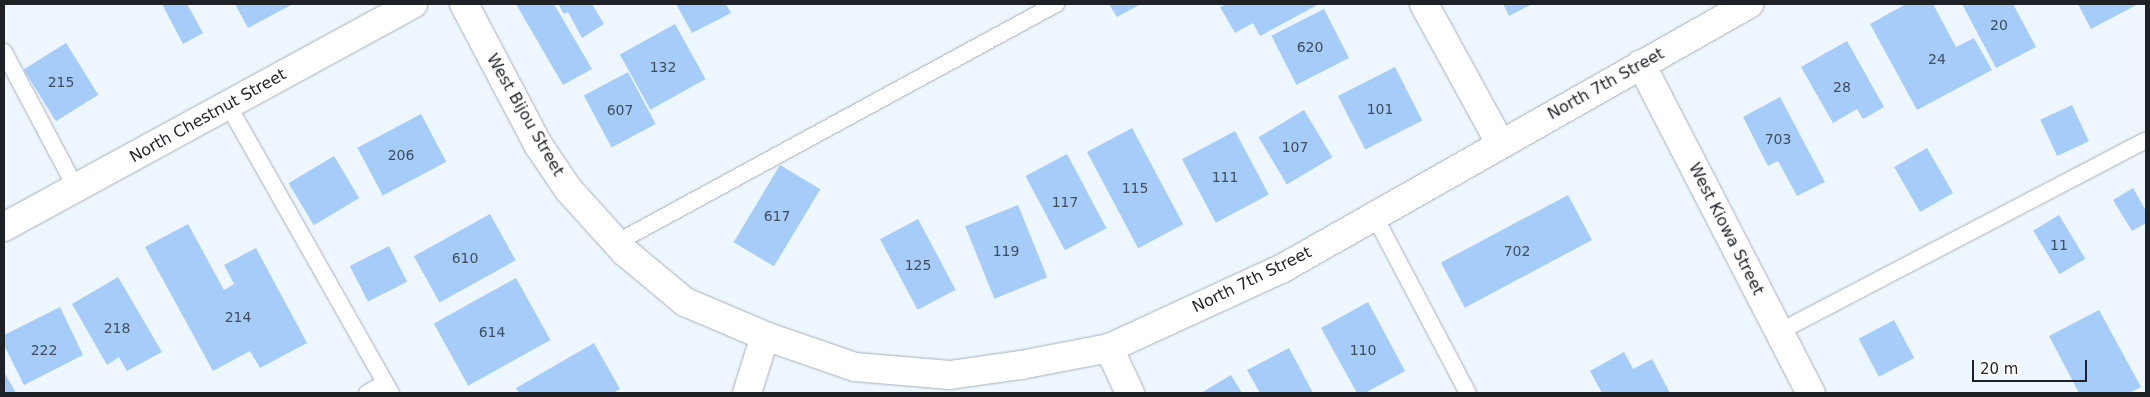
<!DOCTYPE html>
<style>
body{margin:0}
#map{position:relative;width:2150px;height:397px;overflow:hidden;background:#eef6ff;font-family:"DejaVu Sans",sans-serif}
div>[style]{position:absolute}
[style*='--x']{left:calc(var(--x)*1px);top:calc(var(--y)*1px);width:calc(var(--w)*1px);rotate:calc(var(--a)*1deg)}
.building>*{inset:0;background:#a6cdfa;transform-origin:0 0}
.roads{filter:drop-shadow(0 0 1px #a7b0ba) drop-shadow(0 0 1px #a7b0ba)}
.lane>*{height:16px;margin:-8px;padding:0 8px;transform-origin:8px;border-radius:8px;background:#fff}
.street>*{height:28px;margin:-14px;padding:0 14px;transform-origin:14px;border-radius:14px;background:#fff}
.secondary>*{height:28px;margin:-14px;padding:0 14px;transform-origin:14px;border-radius:14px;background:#fff}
span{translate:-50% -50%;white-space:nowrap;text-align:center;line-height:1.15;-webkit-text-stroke:5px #fff;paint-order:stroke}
.number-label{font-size:14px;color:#404d5b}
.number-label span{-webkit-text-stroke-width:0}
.street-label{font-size:16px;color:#1e2226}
.frame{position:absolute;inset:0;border:5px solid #1e2226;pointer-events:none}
.scale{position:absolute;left:1972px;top:360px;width:115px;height:22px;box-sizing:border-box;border:2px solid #1e2226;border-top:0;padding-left:6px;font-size:15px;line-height:18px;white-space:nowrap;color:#1e2226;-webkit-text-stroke:4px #fff;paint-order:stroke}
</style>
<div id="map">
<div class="building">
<i style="clip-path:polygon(162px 4px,187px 4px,203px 33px,183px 44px)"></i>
<i style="clip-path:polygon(235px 4px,293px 4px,248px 28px)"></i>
<i style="clip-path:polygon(516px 4px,554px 4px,592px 69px,563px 85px)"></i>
<i style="clip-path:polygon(558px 4px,592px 4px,604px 24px,582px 38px,568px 12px,564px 14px)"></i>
<i style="clip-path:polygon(676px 4px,726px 4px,731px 13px,692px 33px)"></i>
<i style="clip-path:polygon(1109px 4px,1141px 4px,1117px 17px)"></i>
<i style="clip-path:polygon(1226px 4px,1319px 4px,1260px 36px,1253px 23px,1235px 33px,1220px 7px)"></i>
<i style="clip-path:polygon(1503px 4px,1532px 4px,1509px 16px)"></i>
<i style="clip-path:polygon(1906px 4px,1933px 4px,1956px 47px,1974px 38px,1992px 70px,1917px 110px,1870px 24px)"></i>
<i style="clip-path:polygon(1962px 4px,2013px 4px,2036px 47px,1996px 68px)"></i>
<i style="clip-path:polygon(2078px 4px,2138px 4px,2091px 29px)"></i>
<i style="left:1324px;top:9px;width:55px;height:59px;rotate:63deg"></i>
<i style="left:675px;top:24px;width:63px;height:63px;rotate:61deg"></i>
<i style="clip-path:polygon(1847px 41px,1884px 107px,1863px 119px,1857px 109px,1833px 123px,1801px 67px)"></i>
<i style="left:66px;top:43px;width:61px;height:50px;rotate:58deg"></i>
<i style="left:1395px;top:67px;width:60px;height:64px;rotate:63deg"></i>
<i style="left:628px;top:72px;width:59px;height:50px;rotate:62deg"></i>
<i style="clip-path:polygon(1780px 97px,1825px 182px,1797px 196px,1778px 161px,1768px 166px,1743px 117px)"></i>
<i style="left:2072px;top:105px;width:40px;height:35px;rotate:65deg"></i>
<i style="left:1304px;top:110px;width:55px;height:53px;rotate:59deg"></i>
<i style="left:421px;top:114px;width:54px;height:72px;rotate:62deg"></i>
<i style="left:1132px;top:128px;width:109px;height:51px;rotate:62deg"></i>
<i style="left:1235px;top:131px;width:72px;height:60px;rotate:62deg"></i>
<i style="left:1927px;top:148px;width:52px;height:38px;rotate:60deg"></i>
<i style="left:1067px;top:154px;width:84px;height:47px;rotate:62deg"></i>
<i style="left:334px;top:156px;width:49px;height:53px;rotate:59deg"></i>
<i style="left:780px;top:165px;width:47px;height:90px;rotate:31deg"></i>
<i style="clip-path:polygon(2133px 188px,2146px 211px,2146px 223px,2132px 231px,2113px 200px)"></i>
<i style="left:1568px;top:195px;width:51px;height:144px;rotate:62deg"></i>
<i style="left:1018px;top:205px;width:78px;height:57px;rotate:68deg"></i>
<i style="left:490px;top:214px;width:53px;height:87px;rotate:61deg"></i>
<i style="left:2059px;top:215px;width:51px;height:30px;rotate:59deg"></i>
<i style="left:918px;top:219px;width:80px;height:43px;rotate:62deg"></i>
<i style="clip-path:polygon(188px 224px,224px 290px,234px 284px,224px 265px,256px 248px,307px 343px,260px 368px,250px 351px,213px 371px,145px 247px)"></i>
<i style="left:389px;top:246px;width:40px;height:44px;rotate:63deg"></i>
<i style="clip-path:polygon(118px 277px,162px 352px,127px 371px,119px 357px,107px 365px,72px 304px)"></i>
<i style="left:516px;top:278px;width:71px;height:94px;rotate:61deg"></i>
<i style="clip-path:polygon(1368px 302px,1405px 371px,1365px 393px,1357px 393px,1321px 328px)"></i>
<i style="clip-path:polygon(60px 307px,83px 355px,24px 385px,4px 345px,4px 335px)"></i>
<i style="clip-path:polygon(2099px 310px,2141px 387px,2129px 393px,2079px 393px,2049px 336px)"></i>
<i style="left:1894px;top:320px;width:43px;height:40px;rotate:62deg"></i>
<i style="clip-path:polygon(594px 343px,620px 389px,613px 393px,519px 393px,516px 388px)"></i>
<i style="clip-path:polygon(1289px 348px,1313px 393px,1260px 393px,1247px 370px)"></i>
<i style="clip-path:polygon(1624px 352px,1633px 369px,1652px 359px,1670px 393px,1602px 393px,1590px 371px)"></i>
<i style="clip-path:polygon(4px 372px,16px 393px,4px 393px)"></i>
<i style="clip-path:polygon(1231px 375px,1242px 393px,1201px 393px)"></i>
</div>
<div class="roads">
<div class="lane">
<i style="--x:4;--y:52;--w:154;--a:62.1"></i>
<i style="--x:228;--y:105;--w:331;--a:60.5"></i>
<i style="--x:1374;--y:215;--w:201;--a:62.2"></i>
<i style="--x:616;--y:243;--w:501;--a:-28.51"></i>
<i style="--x:1779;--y:332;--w:414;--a:-27.6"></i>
<i style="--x:367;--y:393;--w:21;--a:-28"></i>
</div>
<div class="street">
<i style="--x:1424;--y:4;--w:158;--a:61.3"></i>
<i style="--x:1641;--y:64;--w:370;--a:62.7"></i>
<i style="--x:4;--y:227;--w:466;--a:-28.6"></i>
<i style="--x:1109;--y:348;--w:50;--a:65"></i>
<i style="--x:747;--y:393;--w:60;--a:-72.5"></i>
</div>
<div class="secondary">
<i style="--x:464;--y:4;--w:161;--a:62.2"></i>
<i style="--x:539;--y:146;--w:52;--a:56"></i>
<i style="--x:568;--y:189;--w:85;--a:47.9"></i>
<i style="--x:625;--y:252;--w:78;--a:39.8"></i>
<i style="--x:685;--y:302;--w:87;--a:23"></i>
<i style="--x:765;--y:336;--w:95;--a:19"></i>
<i style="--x:855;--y:367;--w:95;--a:4.8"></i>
<i style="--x:950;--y:375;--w:72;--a:-8"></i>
<i style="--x:1021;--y:365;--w:90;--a:-10.9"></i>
<i style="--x:1109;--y:348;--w:192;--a:-24.7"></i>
<i style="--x:1283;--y:268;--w:536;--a:-29.53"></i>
</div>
</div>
<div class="number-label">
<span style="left:1999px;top:25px">20</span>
<span style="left:1310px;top:47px">620</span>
<span style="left:1937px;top:59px">24</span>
<span style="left:663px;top:67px">132</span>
<span style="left:61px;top:82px">215</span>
<span style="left:1842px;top:87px">28</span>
<span style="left:1380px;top:109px">101</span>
<span style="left:620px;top:110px">607</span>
<span style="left:1778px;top:139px">703</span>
<span style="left:1295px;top:147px">107</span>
<span style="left:401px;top:155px">206</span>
<span style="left:1225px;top:177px">111</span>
<span style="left:1135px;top:188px">115</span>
<span style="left:1065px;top:202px">117</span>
<span style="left:777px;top:216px">617</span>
<span style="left:2059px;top:245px">11</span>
<span style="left:1006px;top:251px">119</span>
<span style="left:1517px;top:251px">702</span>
<span style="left:465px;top:258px">610</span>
<span style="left:918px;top:265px">125</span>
<span style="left:238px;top:317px">214</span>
<span style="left:117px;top:328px">218</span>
<span style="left:492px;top:332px">614</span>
<span style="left:44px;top:350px">222</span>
<span style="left:1363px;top:350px">110</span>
</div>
<div class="street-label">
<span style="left:1606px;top:84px;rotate:-29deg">North 7th Street</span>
<span style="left:525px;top:115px;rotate:60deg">West Bijou Street</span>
<span style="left:208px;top:116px;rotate:-29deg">North Chestnut Street</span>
<span style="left:1726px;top:229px;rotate:63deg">West Kiowa Street</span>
<span style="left:1252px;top:280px;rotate:-26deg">North 7th Street</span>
</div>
<div class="frame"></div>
<div class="scale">20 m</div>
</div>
